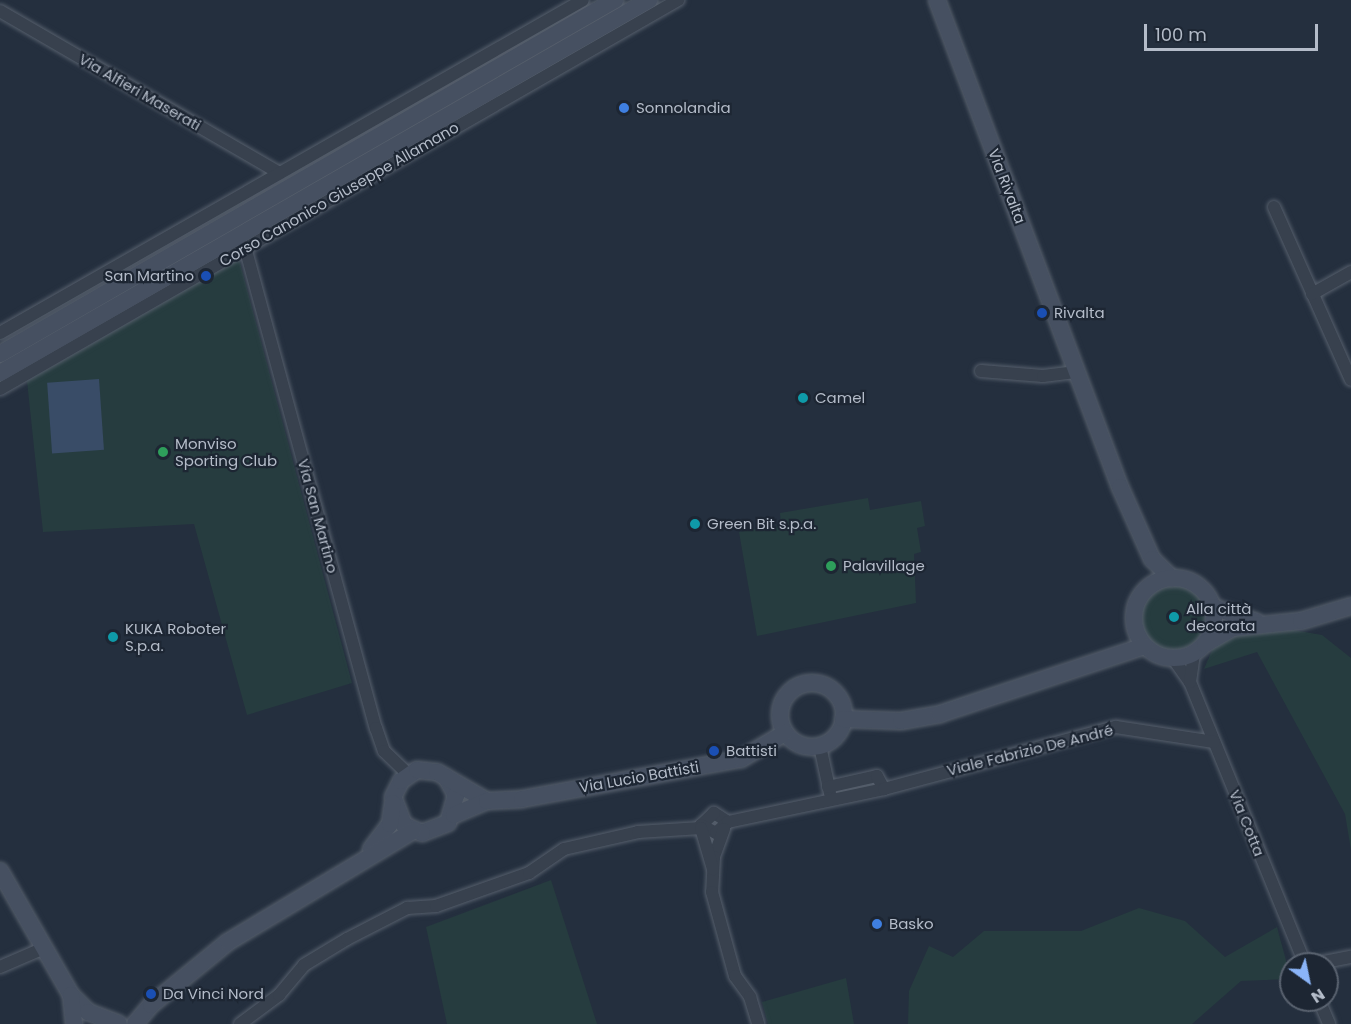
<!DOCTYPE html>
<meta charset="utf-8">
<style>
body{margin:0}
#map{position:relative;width:1351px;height:1024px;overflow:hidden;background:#242f3e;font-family:Poppins,sans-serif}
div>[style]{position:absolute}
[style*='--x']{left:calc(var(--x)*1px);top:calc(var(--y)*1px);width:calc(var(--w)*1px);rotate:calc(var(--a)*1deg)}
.green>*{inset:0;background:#263c3f}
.round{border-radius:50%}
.water>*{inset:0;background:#394c67;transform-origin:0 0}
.roads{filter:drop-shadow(0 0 2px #565f6c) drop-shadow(0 0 2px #565f6c)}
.street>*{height:12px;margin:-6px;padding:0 6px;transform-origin:6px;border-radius:6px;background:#38414e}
.secondary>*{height:16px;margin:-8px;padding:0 8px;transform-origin:8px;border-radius:8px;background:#465061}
.secondary>.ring{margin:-8px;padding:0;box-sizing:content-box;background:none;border:16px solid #465061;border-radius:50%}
.dots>*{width:16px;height:16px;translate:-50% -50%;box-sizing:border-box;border:3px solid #1d2633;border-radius:50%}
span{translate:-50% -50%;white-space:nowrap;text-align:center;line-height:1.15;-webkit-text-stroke:4.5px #1d2633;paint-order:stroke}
.street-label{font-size:15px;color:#b4bcc9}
.poi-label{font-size:15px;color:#b4bcc9}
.left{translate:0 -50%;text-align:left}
.right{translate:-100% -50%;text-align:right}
.north{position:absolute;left:1279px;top:952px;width:60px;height:60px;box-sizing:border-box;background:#1d2633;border:2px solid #59626f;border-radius:50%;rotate:147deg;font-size:16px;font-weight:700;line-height:24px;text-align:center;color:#b4bcc9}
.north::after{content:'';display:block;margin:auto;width:21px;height:27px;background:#8ab4f8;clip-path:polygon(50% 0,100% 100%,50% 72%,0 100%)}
.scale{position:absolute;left:1144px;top:24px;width:174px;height:27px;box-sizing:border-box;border:3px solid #b4bcc9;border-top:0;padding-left:8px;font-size:18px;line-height:21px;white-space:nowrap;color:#b4bcc9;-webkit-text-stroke:4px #1d2633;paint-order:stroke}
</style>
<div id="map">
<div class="green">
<i style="clip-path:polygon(239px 259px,352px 683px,247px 715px,194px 524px,43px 532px,27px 381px)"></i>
<i style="clip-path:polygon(868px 498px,870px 510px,921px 501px,925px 526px,917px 528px,921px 552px,914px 554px,916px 603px,757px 636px,739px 532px,781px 525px,780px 513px)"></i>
<i class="round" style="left:1140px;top:584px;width:66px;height:66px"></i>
<i style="clip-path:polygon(1282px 628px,1322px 635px,1351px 658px,1351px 850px,1345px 814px,1257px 652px,1204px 669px,1216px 641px,1242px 631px)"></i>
<i style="clip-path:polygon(551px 880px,597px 1024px,447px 1024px,426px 927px)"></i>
<i style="clip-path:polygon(1139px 908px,1185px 921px,1225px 957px,1277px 927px,1291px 979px,1241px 981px,1192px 1024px,908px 1024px,909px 991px,929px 946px,953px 957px,984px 931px,1081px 931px)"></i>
<i style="clip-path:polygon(846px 978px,854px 1024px,768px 1024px,762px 1002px)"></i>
</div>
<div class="water">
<i style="left:99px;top:379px;width:71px;height:52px;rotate:86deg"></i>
</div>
<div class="roads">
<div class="street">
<i style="--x:0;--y:11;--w:323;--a:30.1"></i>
<i style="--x:1274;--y:207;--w:189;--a:66"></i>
<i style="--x:245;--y:247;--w:499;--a:74.8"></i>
<i style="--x:376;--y:728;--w:24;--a:71"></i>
<i style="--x:384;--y:751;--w:33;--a:44"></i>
<i style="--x:1312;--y:294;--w:45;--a:-29.4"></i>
<i style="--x:0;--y:333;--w:671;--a:-29.73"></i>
<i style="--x:981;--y:371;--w:62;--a:4.6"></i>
<i style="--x:1043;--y:376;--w:34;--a:-7"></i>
<i style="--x:0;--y:389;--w:782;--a:-29.84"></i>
<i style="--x:1173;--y:658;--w:29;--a:55"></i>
<i style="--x:1190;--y:682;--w:305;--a:67.8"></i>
<i style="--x:1190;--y:682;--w:30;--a:-82"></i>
<i style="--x:820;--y:746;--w:48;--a:78"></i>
<i style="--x:828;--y:787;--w:50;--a:-12.7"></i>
<i style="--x:877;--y:776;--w:15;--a:62"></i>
<i style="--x:728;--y:822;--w:17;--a:-147"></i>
<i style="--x:714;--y:813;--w:18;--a:137"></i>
<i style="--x:701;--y:825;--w:17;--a:28"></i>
<i style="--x:716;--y:833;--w:16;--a:-43"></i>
<i style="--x:728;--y:822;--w:159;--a:-11.9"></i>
<i style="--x:884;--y:789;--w:240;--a:-15"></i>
<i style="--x:1116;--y:727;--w:99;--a:8.7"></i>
<i style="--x:724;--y:829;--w:30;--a:110"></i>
<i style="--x:714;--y:857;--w:35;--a:93"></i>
<i style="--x:712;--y:892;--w:87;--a:74.7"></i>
<i style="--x:735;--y:976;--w:26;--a:54"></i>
<i style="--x:750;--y:997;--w:28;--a:73"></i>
<i style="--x:1314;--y:964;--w:38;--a:-11"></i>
<i style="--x:0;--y:967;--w:48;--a:-23.4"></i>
<i style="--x:1319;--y:1000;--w:26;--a:67"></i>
<i style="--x:240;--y:1024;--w:49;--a:-36.6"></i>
<i style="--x:279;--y:995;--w:39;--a:-50"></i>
<i style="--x:304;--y:965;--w:50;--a:-31.2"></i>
<i style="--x:347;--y:939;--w:68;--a:-27.3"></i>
<i style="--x:407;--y:908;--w:29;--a:-4"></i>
<i style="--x:436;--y:906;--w:99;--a:-19.5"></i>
<i style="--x:529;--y:873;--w:42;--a:-34.4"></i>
<i style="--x:564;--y:849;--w:76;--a:-12.9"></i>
<i style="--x:638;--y:832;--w:63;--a:-3.6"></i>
<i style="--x:701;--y:828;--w:43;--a:73.7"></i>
</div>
<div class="secondary">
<i style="--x:937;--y:0;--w:520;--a:69.41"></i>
<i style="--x:1120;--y:487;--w:79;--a:66"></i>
<i style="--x:1152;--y:559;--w:28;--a:44"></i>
<i style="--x:0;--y:354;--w:710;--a:-29.93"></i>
<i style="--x:0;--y:373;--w:749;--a:-29.89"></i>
<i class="ring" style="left:1134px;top:578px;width:64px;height:64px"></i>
<i style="--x:1213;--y:607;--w:46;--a:18.8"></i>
<i style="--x:1205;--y:644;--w:32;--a:-30"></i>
<i style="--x:1233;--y:628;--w:68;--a:-5.9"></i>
<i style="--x:1301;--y:621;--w:52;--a:-16.7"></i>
<i class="ring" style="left:780px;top:683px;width:48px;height:48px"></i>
<i style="--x:843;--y:719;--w:58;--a:2"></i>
<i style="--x:901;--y:721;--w:40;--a:-10"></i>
<i style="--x:940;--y:714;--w:215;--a:-18.4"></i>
<i style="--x:446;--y:777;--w:21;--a:61"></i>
<i style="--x:456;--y:795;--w:29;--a:106"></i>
<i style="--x:448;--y:823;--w:28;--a:159"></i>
<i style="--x:422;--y:833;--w:20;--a:-156"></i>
<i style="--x:404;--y:825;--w:30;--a:-111"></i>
<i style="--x:393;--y:797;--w:18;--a:-63"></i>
<i style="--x:401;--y:781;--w:19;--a:-35"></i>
<i style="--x:417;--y:770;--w:20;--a:6"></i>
<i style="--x:437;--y:772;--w:58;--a:30.1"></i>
<i style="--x:454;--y:815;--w:36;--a:-23"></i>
<i style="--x:487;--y:801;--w:35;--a:-3"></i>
<i style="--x:522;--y:799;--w:223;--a:-10.4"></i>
<i style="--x:741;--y:759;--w:51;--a:-30.6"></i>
<i style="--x:371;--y:849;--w:31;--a:-53"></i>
<i style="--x:390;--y:824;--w:21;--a:-82"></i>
<i style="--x:0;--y:871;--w:143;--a:60.2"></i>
<i style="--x:71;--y:995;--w:24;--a:45"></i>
<i style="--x:88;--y:1012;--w:33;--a:21"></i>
<i style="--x:71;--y:995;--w:29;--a:84"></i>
<i style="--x:135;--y:1024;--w:25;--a:-50"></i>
<i style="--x:151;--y:1005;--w:99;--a:-39.3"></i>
<i style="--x:228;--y:942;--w:216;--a:-31"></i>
</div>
</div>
<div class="dots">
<i style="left:624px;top:108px;background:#3f7fe0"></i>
<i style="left:206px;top:276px;background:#1a4fb4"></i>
<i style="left:1042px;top:313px;background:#1a4fb4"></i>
<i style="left:803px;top:398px;background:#0f9aa8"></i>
<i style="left:163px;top:452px;background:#2e9e5b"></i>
<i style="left:695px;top:524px;background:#0f9aa8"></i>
<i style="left:831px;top:566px;background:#2e9e5b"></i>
<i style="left:1174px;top:617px;background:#0f9aa8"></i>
<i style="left:113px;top:637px;background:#0f9aa8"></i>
<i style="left:714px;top:751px;background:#1a4fb4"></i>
<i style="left:877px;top:924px;background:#3f7fe0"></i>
<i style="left:151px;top:994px;background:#1a4fb4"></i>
</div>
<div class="street-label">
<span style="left:140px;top:92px;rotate:30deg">Via Alfieri Maserati</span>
<span style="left:1007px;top:186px;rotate:69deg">Via Rivalta</span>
<span style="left:339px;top:194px;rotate:-30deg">Corso Canonico Giuseppe Allamano</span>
<span style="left:318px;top:516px;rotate:75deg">Via San Martino</span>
<span style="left:1030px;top:750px;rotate:-14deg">Viale Fabrizio De André</span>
<span style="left:639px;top:777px;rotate:-10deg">Via Lucio Battisti</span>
<span style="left:1247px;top:823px;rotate:68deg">Via Cotta</span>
</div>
<div class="poi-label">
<span class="left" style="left:636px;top:108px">Sonnolandia</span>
<span class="right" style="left:194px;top:276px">San Martino</span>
<span class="left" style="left:1054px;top:313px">Rivalta</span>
<span class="left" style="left:815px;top:398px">Camel</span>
<span class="left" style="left:175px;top:452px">Monviso<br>Sporting Club</span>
<span class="left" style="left:707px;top:524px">Green Bit s.p.a.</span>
<span class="left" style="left:843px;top:566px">Palavillage</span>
<span class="left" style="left:1186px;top:617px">Alla città<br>decorata</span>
<span class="left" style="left:125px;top:637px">KUKA Roboter<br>S.p.a.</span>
<span class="left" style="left:726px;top:751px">Battisti</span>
<span class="left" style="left:889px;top:924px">Basko</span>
<span class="left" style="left:163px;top:994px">Da Vinci Nord</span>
</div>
<div class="north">N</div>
<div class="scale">100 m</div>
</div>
